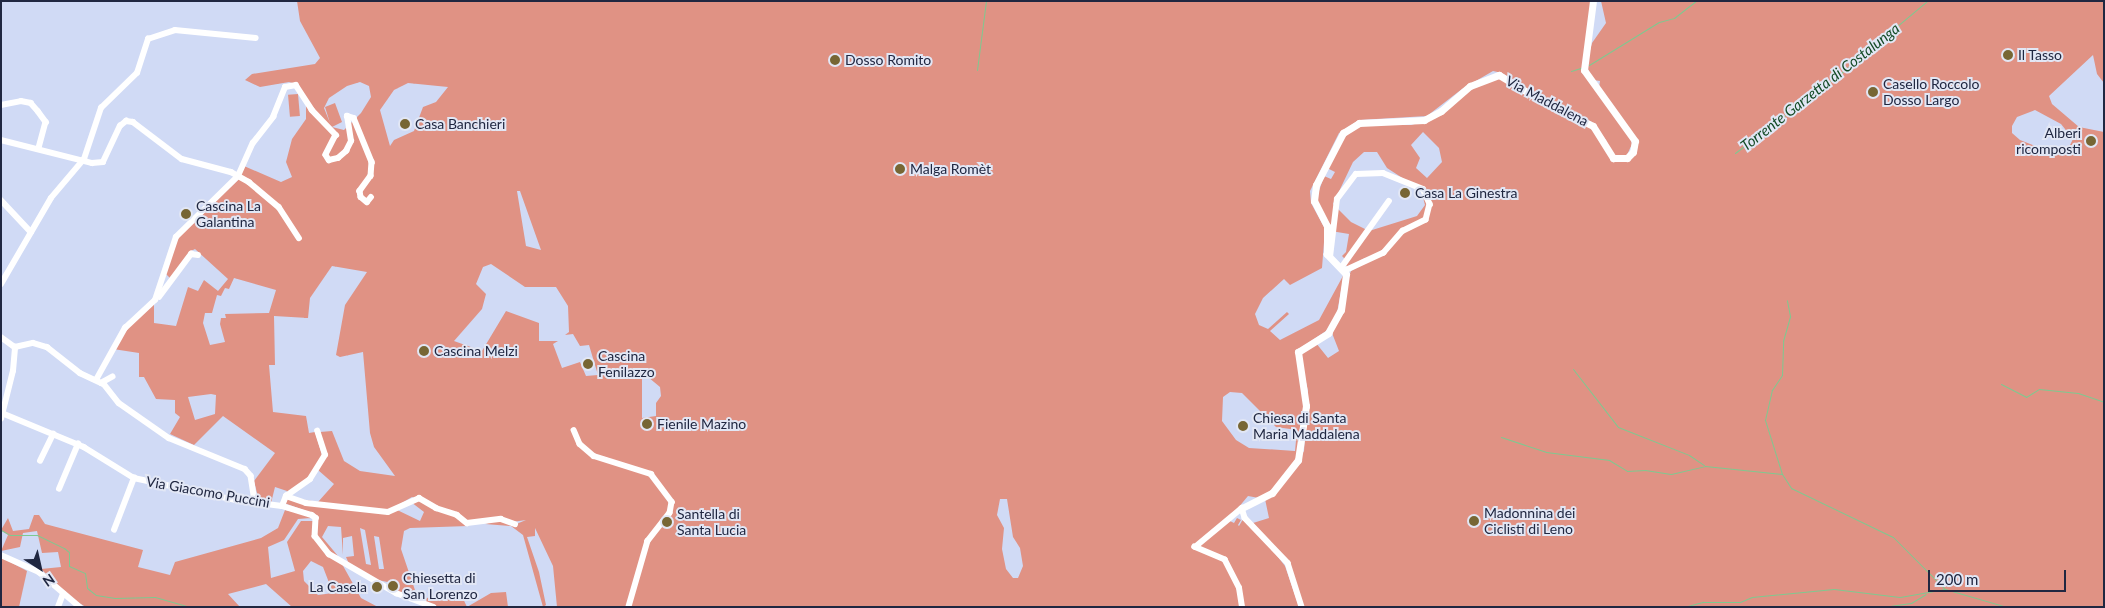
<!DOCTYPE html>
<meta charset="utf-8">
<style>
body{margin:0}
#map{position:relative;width:2105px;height:608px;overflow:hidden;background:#d0daf5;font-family:Lato,sans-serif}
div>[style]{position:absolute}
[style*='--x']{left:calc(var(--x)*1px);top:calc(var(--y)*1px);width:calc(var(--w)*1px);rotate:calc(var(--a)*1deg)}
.green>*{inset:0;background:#e09284;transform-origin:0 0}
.stream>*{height:1px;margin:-0.5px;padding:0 0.5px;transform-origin:0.5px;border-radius:0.5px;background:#7ec990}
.minor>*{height:5.5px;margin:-2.75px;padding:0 2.75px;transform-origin:2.75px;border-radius:2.75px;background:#fff}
.tertiary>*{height:7px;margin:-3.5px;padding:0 3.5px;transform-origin:3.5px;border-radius:3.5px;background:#fff}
.dots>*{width:14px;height:14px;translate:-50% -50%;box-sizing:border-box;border:2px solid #e2e7f5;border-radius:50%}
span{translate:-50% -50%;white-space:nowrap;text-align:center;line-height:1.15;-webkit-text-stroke:4px #e2e7f5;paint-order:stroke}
.poi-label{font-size:14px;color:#202741}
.left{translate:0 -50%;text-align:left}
.right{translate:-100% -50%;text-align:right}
.street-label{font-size:14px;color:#202741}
.water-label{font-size:15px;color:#134a25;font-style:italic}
.frame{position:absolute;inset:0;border:2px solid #202741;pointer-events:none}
.north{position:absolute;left:15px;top:543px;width:50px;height:50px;-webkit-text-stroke:4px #e2e7f5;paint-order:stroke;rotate:145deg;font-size:14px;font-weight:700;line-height:20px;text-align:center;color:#202741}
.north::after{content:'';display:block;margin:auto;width:18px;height:22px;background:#202741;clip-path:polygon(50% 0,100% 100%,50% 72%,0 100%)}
.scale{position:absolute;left:1928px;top:570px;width:138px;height:22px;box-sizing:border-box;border:2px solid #202741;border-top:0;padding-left:6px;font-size:15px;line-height:18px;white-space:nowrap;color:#202741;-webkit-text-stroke:4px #e2e7f5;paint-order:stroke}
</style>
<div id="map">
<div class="green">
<i style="clip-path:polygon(evenodd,297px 1px,1591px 1px,1582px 70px,1629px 134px,1632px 144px,1627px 155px,1619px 157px,1612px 154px,1606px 140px,1592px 122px,1547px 102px,1502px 73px,1493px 71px,1462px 89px,1427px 116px,1359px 120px,1339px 133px,1310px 191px,1311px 203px,1325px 229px,1322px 268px,1290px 285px,1284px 279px,1263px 298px,1255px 314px,1259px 325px,1268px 329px,1287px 312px,1289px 314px,1270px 331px,1280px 340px,1319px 320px,1344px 274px,1337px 313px,1329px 329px,1296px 351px,1304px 391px,1305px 418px,1296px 460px,1271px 492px,1259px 498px,1248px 496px,1228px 520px,1234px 523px,1237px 518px,1241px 520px,1238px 525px,1239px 526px,1243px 519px,1267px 543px,1285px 566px,1299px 607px,557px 607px,553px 566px,535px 528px,535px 536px,527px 537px,539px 572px,546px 605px,543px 607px,523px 535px,511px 526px,485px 524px,499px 520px,514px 525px,526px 520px,512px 522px,500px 518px,473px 522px,468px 526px,410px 528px,404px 531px,401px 549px,417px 596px,410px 598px,395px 589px,397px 584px,378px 580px,349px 564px,346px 557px,354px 556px,352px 536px,343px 538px,343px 555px,341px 527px,328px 526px,322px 537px,338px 556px,326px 554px,342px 564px,361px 598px,378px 607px,292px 607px,266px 584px,228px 594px,240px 607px,86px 607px,72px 599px,41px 569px,61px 567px,58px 552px,42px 553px,37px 531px,23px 533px,20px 547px,1px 551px,8px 535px,1px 530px,8px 518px,13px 531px,29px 529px,34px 515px,39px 515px,45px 524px,143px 550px,138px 567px,170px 575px,175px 562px,261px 538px,278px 528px,285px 510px,309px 515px,311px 518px,298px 519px,284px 540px,268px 547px,271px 578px,295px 571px,287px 542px,301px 521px,313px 521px,317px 526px,315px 514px,284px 503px,287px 497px,318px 502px,334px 484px,318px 470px,327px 455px,320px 432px,332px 431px,344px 461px,360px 471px,395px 476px,374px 447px,370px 433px,363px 352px,340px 357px,336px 355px,345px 305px,367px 272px,332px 266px,310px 298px,308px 318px,274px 316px,275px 365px,269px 365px,273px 412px,306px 416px,309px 433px,315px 432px,322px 455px,310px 476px,297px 488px,286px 495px,287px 491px,275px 487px,271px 503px,259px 501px,254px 481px,275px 453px,223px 416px,194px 445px,170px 434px,180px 417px,175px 413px,175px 400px,156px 399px,144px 377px,139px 377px,139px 353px,113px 349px,127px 329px,154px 304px,154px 323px,176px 326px,188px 287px,198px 291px,204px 280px,218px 291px,228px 279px,195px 249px,191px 251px,171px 279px,165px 273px,178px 238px,238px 180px,244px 166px,281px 182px,292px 177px,286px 162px,292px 139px,306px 119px,306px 102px,299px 85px,289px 82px,260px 87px,245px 80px,252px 74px,315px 64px,320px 58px,300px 21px,297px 1px,360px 82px,369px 86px,371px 97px,361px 113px,344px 130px,332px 127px,342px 122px,335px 103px,325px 107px,330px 123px,324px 108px,329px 98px,347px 86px,360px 82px,297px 1px,408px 83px,448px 87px,436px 102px,423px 107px,414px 131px,394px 140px,390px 146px,380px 110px,394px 90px,408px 83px,297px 1px,517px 191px,520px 191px,541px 250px,526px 246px,517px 191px,297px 1px,491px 264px,525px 287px,556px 287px,568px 306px,569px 332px,565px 335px,573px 334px,580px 346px,589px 345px,598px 375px,586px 376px,580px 362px,562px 368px,553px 344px,558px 341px,539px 341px,539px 323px,506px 311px,482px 351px,454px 341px,482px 309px,486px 294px,476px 284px,483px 267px,491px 264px,297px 1px,234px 278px,276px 290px,269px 313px,225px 314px,226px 318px,221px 318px,220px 324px,225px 342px,210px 345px,203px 323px,205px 313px,212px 313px,217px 295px,221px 296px,225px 288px,229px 289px,234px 278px,297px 1px,642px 377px,648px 377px,660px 387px,661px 396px,656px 403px,656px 416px,642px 418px,642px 377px,297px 1px,1230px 392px,1242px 393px,1276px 427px,1297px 430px,1295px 451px,1249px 448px,1236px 440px,1222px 421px,1223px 397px,1230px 392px,297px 1px,211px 394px,216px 395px,215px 414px,195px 420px,188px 397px,211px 394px,297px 1px,412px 497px,417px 499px,411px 502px,424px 512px,420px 521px,393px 508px,412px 497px,297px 1px,1000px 499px,1007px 499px,1013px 537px,1020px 548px,1023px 566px,1018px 578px,1013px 578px,1006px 569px,1002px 549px,1004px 528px,997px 515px,1000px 499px,297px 1px,360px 528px,365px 530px,371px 565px,366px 564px,360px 528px,297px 1px,374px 536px,379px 537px,384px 569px,379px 569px,374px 536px,297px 1px,311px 561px,323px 567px,333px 593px,318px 595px,304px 581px,303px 571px,311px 561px)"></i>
<i style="clip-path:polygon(evenodd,1601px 1px,2104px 1px,2104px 83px,2097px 74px,2093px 55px,2049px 96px,2052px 104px,2079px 127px,2104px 132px,2104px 607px,1304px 607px,1289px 563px,1253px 523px,1269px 518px,1265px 499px,1278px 491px,1304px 451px,1308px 391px,1300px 357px,1303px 350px,1316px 343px,1328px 358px,1339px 351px,1332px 333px,1344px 312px,1349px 276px,1351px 271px,1368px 262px,1365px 258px,1348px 267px,1344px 264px,1347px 261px,1342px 256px,1346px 252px,1349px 234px,1331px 231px,1316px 200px,1324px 176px,1331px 179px,1335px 172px,1327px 168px,1347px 133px,1357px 125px,1411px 125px,1436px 118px,1468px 89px,1497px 76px,1594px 129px,1613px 160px,1627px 160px,1637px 149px,1638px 142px,1599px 88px,1600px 81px,1593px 80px,1586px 65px,1592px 43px,1606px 23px,1601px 1px,2035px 110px,2061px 124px,2073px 139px,2070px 145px,2050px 152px,2020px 140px,2012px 133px,2012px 126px,2017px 117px,2035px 110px,1601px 1px,1423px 132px,1439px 148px,1442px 162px,1427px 178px,1416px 168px,1420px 158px,1411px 145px,1423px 132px,1601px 1px,1364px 152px,1377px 152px,1387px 168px,1421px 190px,1425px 205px,1417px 216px,1369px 231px,1351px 222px,1333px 204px,1353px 162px,1364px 152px)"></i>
<i style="left:298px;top:94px;width:22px;height:10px;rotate:85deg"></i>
<i style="clip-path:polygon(1px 557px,27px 571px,19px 607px,1px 607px)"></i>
<i style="clip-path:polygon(459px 590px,467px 607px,491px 593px,506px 592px,508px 607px,438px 607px,422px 602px,430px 596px,452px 599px)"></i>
</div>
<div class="stream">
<i style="--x:1589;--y:65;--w:82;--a:-31.6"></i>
<i style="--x:1659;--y:22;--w:16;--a:-15"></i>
<i style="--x:1674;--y:18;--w:28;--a:-38"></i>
<i style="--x:977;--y:70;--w:70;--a:-82.6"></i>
<i style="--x:1571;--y:71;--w:10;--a:-17"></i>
<i style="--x:1735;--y:153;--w:133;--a:-37"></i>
<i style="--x:1841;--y:73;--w:112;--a:-39.9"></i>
<i style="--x:1573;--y:369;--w:73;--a:52.2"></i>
<i style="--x:1618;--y:427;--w:76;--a:21.5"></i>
<i style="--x:1689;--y:455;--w:18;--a:34"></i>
<i style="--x:2001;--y:384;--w:28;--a:27"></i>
<i style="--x:2026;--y:397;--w:15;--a:-32"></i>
<i style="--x:2039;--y:389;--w:39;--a:6"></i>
<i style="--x:2078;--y:393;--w:28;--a:19"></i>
<i style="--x:1501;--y:437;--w:47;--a:18.4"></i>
<i style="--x:1546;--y:452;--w:64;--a:7.2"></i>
<i style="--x:1609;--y:460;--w:21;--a:31"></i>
<i style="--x:1627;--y:471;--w:18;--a:-3"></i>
<i style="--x:1645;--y:470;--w:26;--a:9"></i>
<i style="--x:1671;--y:474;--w:35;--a:-13"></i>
<i style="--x:1705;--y:466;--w:77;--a:5.9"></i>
<i style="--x:1782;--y:474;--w:17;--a:57"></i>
<i style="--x:1791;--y:488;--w:113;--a:25.7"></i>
<i style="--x:1893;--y:537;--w:74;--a:45"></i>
<i style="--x:1782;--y:474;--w:57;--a:-107.5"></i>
<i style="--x:1765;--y:420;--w:31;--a:-77"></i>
<i style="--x:1772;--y:390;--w:18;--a:-56"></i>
<i style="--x:1782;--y:375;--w:34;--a:-88"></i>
<i style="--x:1783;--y:341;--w:26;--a:-74"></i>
<i style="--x:1790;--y:316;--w:16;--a:-101"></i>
<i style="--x:1;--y:530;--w:10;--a:29"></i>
<i style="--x:10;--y:535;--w:27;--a:0"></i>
<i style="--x:37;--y:535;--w:30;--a:26"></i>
<i style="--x:64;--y:548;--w:6;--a:39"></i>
<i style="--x:69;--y:552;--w:14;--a:90"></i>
<i style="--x:69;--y:566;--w:17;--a:24"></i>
<i style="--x:85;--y:573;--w:15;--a:82"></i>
<i style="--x:87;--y:588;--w:11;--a:38"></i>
<i style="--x:96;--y:595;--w:19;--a:9"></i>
<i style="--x:115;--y:598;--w:40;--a:-1.4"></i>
<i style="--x:155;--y:597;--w:37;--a:16"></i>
<i style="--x:1684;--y:607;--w:20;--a:-15"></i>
<i style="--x:1703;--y:602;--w:37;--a:0"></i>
<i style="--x:1740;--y:602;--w:13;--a:-23"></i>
<i style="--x:1752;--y:597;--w:82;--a:-5.6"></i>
<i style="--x:1834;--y:589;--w:66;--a:6.9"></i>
<i style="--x:1900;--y:597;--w:46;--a:-10.1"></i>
<i style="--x:1945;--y:589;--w:65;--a:16.2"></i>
<i style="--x:1883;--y:607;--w:28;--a:-8"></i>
<i style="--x:1911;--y:603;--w:17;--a:-31"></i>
</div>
<div class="minor">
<i style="--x:1;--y:105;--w:20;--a:-11"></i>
<i style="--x:21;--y:101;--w:10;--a:11"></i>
<i style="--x:31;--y:103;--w:11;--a:49"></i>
<i style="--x:38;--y:111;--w:14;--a:54"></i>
<i style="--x:46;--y:122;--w:28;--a:105"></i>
<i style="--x:1;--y:140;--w:94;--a:14.2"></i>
<i style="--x:92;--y:163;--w:11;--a:-5"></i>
<i style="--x:103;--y:162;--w:40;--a:-65"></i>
<i style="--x:120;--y:126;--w:8;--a:-40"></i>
<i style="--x:126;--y:121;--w:7;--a:8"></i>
<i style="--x:133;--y:122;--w:61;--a:37.1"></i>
<i style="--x:182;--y:159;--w:51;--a:14.9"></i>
<i style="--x:231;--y:172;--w:21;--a:29"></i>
<i style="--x:249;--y:182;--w:39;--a:40"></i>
<i style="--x:279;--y:207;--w:37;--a:57"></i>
<i style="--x:1;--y:200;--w:44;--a:46.8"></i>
<i style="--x:1330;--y:257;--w:58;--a:-83.1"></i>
<i style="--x:1337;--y:199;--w:31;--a:-53"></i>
<i style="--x:1356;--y:174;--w:27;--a:-2"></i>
<i style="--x:1383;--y:173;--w:43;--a:21.8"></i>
<i style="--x:1423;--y:189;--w:17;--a:65"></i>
<i style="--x:1430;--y:204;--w:16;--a:104"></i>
<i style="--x:1426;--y:220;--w:25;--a:154"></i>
<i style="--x:1403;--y:231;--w:29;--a:131"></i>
<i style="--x:1384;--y:253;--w:43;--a:155.2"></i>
<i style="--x:1341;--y:268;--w:82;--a:-54.4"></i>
<i style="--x:1;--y:284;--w:99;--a:-59.8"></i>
<i style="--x:51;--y:198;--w:51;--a:-49.8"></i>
<i style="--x:84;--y:159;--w:54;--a:-71.6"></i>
<i style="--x:101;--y:108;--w:50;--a:-44.2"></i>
<i style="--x:137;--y:73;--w:36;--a:-72"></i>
<i style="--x:148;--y:39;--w:28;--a:-18"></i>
<i style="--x:175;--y:30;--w:81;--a:5.6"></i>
<i style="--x:159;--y:297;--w:54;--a:-53.3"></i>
<i style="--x:191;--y:254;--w:7;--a:8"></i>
<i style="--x:1;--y:337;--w:17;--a:36"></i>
<i style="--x:15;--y:347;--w:18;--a:-13"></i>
<i style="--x:33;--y:343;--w:15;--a:16"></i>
<i style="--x:47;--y:347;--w:42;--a:38.2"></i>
<i style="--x:80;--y:373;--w:26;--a:25"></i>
<i style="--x:104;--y:384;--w:24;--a:52"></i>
<i style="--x:119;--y:403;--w:61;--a:35"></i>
<i style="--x:169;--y:438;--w:82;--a:22.2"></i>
<i style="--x:245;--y:469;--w:9;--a:49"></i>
<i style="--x:251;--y:476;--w:26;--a:81"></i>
<i style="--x:96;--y:380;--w:60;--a:-60.9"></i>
<i style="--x:125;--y:328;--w:41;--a:-43"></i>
<i style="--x:155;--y:300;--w:66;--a:-71.6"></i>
<i style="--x:176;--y:237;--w:87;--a:-44.5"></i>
<i style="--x:238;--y:176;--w:36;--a:-66"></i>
<i style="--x:253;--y:143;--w:33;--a:-52"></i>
<i style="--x:273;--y:117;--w:32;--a:-68"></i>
<i style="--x:285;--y:87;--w:11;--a:-10"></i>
<i style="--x:296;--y:85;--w:30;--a:57"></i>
<i style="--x:312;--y:110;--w:35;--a:46"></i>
<i style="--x:336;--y:135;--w:22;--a:117"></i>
<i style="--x:326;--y:155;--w:6;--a:59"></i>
<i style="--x:329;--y:160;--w:9;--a:-13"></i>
<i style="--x:338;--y:158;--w:11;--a:-41"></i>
<i style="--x:346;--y:151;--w:11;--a:-63"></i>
<i style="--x:351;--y:141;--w:25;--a:-99"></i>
<i style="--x:347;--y:116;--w:7;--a:16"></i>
<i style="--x:354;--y:118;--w:48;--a:67.8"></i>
<i style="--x:372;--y:162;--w:14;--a:94"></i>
<i style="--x:371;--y:176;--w:19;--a:126"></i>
<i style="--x:360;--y:191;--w:6;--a:81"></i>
<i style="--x:361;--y:197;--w:8;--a:40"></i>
<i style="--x:367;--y:202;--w:6;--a:-51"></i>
<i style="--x:101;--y:383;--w:13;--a:-29"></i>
<i style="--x:2;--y:413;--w:89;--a:22.5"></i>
<i style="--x:84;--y:447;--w:59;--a:31.8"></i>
<i style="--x:134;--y:478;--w:104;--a:12.2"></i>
<i style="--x:236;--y:500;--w:46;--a:7.4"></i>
<i style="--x:282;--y:506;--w:31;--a:17"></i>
<i style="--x:312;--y:515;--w:5;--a:37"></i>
<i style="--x:316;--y:518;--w:18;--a:93"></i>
<i style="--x:315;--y:536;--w:23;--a:52"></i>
<i style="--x:329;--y:554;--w:78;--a:30.2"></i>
<i style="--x:396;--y:593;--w:40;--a:20.2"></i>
<i style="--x:1;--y:419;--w:49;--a:-76"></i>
<i style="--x:13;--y:371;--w:24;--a:-85"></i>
<i style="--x:574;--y:430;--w:15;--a:67"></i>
<i style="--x:580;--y:444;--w:18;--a:41"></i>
<i style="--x:594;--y:456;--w:60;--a:17.5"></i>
<i style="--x:651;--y:474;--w:35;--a:53"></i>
<i style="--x:672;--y:502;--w:11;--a:100"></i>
<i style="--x:670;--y:513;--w:36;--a:128"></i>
<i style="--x:648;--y:541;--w:69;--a:106.1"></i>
<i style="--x:40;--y:461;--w:30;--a:-64"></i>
<i style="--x:59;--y:489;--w:49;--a:-67.1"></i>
<i style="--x:286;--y:496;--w:21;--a:19"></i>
<i style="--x:306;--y:503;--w:82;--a:6.3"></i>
<i style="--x:388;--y:512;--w:34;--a:-24"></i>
<i style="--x:419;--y:498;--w:20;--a:30"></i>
<i style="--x:436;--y:508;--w:22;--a:18"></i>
<i style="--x:457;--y:515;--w:13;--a:39"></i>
<i style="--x:467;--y:523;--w:34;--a:-7"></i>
<i style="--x:501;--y:519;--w:15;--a:20"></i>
<i style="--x:282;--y:506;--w:11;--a:-68"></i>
<i style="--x:286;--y:496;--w:29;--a:-35"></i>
<i style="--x:310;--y:479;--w:28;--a:-58"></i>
<i style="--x:325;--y:455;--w:25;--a:-108"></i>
<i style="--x:114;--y:530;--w:56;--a:-69"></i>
<i style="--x:1;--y:555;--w:42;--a:24.1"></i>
<i style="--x:39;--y:572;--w:54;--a:40.5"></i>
<i style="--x:58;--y:607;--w:14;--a:-69"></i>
<i style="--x:1242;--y:607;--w:19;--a:-99"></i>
<i style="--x:1239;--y:588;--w:31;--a:-117"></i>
<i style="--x:1225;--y:560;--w:33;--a:-157"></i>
<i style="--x:1195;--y:547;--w:61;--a:-39.7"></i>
<i style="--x:1242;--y:508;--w:10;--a:73"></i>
<i style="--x:1245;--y:518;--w:62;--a:46.3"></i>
<i style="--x:1288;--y:563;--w:46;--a:72.3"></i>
</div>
<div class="tertiary">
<i style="--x:1242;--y:508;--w:34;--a:-27"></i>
<i style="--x:1272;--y:493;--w:42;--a:-51.8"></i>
<i style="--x:1298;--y:460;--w:55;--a:-81.6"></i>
<i style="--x:1306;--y:406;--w:55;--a:-98.4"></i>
<i style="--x:1298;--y:352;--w:36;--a:-32"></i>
<i style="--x:1328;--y:333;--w:26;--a:-61"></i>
<i style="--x:1341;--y:310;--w:36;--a:-82"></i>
<i style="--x:1346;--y:274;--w:28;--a:-134"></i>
<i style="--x:1327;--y:254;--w:28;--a:-90"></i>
<i style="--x:1327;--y:226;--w:28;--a:-117"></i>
<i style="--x:1314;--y:201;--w:16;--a:-83"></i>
<i style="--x:1316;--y:185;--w:59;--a:-62.6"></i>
<i style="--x:1343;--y:133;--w:19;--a:-32"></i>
<i style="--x:1359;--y:123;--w:65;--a:-2.6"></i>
<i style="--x:1424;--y:120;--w:19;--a:-28"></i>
<i style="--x:1441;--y:111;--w:38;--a:-41"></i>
<i style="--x:1470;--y:86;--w:31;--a:-21"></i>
<i style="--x:1499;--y:75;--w:54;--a:31.3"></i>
<i style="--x:1545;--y:103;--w:53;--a:25.6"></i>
<i style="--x:1593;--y:126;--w:38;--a:58"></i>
<i style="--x:1613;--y:158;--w:14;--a:0"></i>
<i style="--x:1627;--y:158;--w:8;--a:-45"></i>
<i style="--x:1633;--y:152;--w:11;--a:-80"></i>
<i style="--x:1635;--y:141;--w:87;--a:-125.7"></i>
<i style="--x:1584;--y:70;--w:70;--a:-82.6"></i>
</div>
<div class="dots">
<i style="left:2008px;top:55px;background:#776634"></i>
<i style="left:835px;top:60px;background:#776634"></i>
<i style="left:1873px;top:92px;background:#776634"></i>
<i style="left:405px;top:124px;background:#776634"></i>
<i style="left:2091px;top:141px;background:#776634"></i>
<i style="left:900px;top:169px;background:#776634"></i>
<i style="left:1405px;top:193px;background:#776634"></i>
<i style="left:186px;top:214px;background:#776634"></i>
<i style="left:424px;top:351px;background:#776634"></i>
<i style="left:588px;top:364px;background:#776634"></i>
<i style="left:647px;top:424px;background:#776634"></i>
<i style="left:1243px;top:426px;background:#776634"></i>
<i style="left:1474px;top:521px;background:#776634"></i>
<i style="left:667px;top:522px;background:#776634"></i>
<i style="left:393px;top:586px;background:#776634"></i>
<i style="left:377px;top:587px;background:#776634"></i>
</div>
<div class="poi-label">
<span class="left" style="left:2018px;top:55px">Il Tasso</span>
<span class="left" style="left:845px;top:60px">Dosso Romito</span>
<span class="left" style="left:1883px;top:92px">Casello Roccolo<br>Dosso Largo</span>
<span class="left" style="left:415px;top:124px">Casa Banchieri</span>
<span class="right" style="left:2081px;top:141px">Alberi<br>ricomposti</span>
<span class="left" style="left:910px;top:169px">Malga Romèt</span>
<span class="left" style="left:1415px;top:193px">Casa La Ginestra</span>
<span class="left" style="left:196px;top:214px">Cascina La<br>Galantina</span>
<span class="left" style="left:434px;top:351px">Cascina Melzi</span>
<span class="left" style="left:598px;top:364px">Cascina<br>Fenilazzo</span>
<span class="left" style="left:1253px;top:426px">Chiesa di Santa<br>Maria Maddalena</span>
<span class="left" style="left:657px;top:424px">Fienile Mazino</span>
<span class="left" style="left:1484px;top:521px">Madonnina dei<br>Ciclisti di Leno</span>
<span class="left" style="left:677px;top:522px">Santella di<br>Santa Lucia</span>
<span class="left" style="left:403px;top:586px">Chiesetta di<br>San Lorenzo</span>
<span class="right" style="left:367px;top:587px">La Casela</span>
</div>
<div class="street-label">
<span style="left:1547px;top:101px;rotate:28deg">Via Maddalena</span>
<span style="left:208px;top:492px;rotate:10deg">Via Giacomo Puccini</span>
</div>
<div class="water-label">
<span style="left:1820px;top:87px;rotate:-38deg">Torrente Garzetta di Costalunga</span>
</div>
<div class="frame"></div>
<div class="north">N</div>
<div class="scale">200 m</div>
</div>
